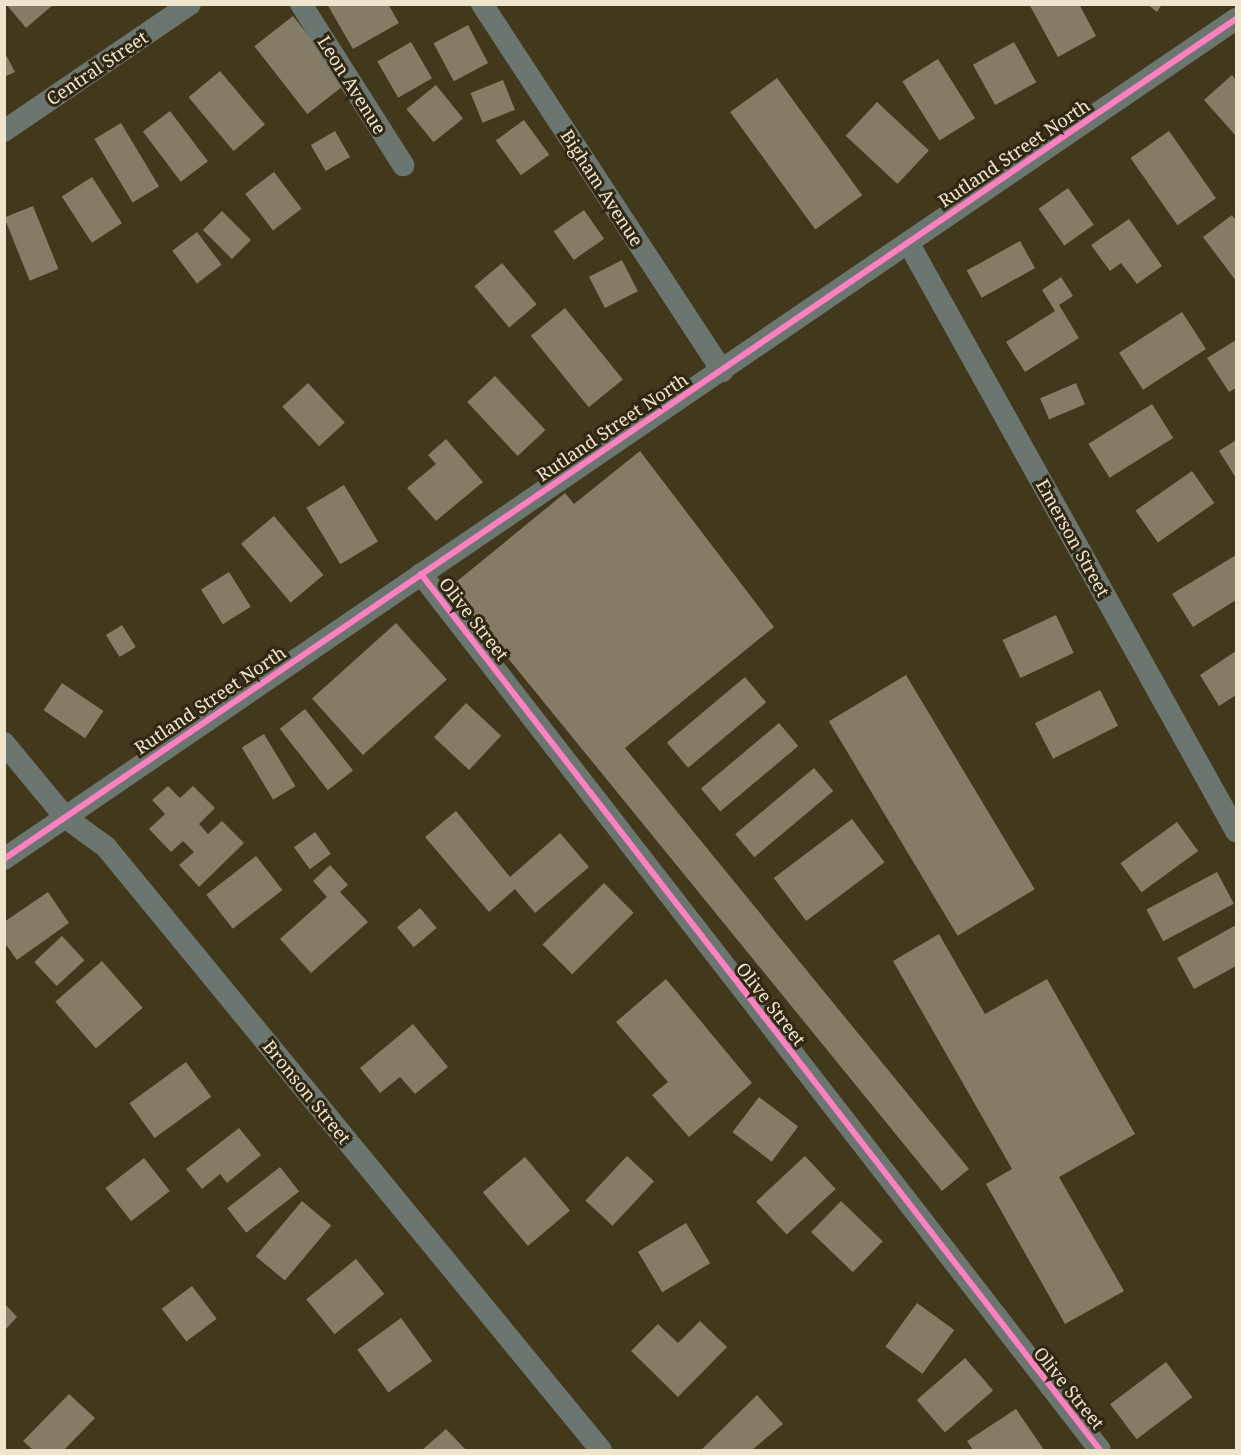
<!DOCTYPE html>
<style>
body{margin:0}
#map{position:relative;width:1241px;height:1455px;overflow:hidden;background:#42381b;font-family:"Noto Serif",serif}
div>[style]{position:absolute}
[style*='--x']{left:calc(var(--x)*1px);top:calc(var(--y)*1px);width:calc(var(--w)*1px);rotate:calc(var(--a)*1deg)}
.building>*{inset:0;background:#857c65;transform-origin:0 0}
.street>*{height:22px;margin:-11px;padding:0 11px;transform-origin:11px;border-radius:11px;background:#6c7670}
.cycleway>*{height:6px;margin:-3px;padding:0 3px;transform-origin:3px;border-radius:3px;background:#ff80c0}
span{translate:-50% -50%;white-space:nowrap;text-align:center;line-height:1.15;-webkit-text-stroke:6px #302813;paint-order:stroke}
.street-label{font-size:18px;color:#efe5cc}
.frame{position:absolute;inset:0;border:6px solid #efe5cc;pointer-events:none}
</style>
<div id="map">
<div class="building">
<i style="clip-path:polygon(6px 4px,54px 4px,26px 28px)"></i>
<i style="clip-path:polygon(327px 4px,388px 4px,399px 23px,353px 49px)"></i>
<i style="clip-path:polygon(1029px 4px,1079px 4px,1096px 36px,1058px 57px)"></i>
<i style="clip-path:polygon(1147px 4px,1162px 4px,1157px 12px)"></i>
<i style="left:293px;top:16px;width:86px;height:49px;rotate:52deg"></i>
<i style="left:468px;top:25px;width:43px;height:39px;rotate:62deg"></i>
<i style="left:411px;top:42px;width:42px;height:39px;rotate:60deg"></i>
<i style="left:1014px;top:42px;width:46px;height:47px;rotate:61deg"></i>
<i style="clip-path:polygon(4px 51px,15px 72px,4px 77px)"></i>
<i style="left:938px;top:59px;width:70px;height:42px;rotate:58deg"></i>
<i style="left:220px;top:71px;width:70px;height:41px;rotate:50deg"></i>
<i style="clip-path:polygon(1232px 75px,1236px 80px,1236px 136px,1204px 100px)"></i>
<i style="left:777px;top:78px;width:145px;height:58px;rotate:54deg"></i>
<i style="left:503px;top:80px;width:32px;height:35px;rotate:68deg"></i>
<i style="left:436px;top:85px;width:43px;height:38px;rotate:51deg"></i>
<i style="left:877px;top:102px;width:71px;height:46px;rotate:43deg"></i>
<i style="left:170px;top:111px;width:63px;height:34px;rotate:53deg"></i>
<i style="left:524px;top:120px;width:43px;height:35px;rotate:54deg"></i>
<i style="left:121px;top:123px;width:74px;height:31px;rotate:59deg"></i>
<i style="left:335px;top:131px;width:30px;height:28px;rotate:60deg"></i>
<i style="left:1169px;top:131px;width:82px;height:47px;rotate:55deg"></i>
<i style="left:274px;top:172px;width:46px;height:36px;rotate:53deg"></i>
<i style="left:92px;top:177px;width:55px;height:36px;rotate:57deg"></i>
<i style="left:1068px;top:188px;width:45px;height:36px;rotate:55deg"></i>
<i style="left:33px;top:206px;width:68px;height:31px;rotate:68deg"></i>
<i style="left:584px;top:210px;width:35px;height:37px;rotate:55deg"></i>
<i style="left:222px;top:211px;width:41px;height:27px;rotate:45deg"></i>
<i style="clip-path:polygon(1232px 215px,1236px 220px,1236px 281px,1203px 237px)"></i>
<i style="clip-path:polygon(1129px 219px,1162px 266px,1137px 284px,1121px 263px,1110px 271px,1091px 245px)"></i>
<i style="left:197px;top:232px;width:41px;height:31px;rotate:53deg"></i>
<i style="left:1020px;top:241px;width:31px;height:61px;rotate:61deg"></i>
<i style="left:622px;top:260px;width:35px;height:37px;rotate:63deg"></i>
<i style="left:502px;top:263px;width:54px;height:36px;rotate:50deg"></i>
<i style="clip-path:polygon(1061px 277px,1073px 296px,1059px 305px,1079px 338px,1025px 372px,1006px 342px,1055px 311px,1042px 290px)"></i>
<i style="left:565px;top:308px;width:92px;height:44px;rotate:51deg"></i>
<i style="left:1182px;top:312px;width:44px;height:75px;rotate:57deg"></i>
<i style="clip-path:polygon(1236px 340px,1236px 388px,1229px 392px,1207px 358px)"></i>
<i style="left:495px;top:376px;width:74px;height:38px;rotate:47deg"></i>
<i style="left:308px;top:383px;width:54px;height:35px;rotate:47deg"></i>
<i style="left:1076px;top:383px;width:23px;height:39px;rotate:67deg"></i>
<i style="left:1152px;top:404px;width:40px;height:75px;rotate:58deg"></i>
<i style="clip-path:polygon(446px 439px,483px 482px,436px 521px,407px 488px,436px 464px,428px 455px)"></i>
<i style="clip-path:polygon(1236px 440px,1236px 478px,1219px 451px)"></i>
<i style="clip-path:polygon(640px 451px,774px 627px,625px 748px,969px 1169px,942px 1191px,450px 587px,565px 493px,574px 504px)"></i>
<i style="left:1192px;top:471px;width:39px;height:69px;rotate:55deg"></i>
<i style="left:344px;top:485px;width:66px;height:44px;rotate:59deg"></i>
<i style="left:274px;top:516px;width:77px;height:43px;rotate:50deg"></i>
<i style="clip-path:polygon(1236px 555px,1236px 600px,1193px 627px,1172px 594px)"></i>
<i style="left:229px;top:572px;width:41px;height:33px;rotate:58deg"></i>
<i style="left:1056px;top:615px;width:42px;height:59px;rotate:65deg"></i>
<i style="left:396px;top:623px;width:76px;height:113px;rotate:48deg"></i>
<i style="left:122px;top:625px;width:26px;height:19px;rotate:58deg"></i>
<i style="clip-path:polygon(1236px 651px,1236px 695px,1219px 706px,1200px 675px)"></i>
<i style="left:906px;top:675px;width:250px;height:90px;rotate:59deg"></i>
<i style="left:745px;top:677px;width:33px;height:102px;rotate:50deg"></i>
<i style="left:62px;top:683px;width:50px;height:33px;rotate:34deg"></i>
<i style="left:1100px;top:690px;width:40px;height:73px;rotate:63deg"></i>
<i style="left:466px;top:703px;width:48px;height:47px;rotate:43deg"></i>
<i style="left:305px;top:709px;width:78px;height:32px;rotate:52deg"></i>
<i style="left:779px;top:723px;width:30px;height:102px;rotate:50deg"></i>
<i style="left:264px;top:734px;width:61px;height:26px;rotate:59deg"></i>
<i style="left:814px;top:768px;width:30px;height:103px;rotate:50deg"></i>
<i style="clip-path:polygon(168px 786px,180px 798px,193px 786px,215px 808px,199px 824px,208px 834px,222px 821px,244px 843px,199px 887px,179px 865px,194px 852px,183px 841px,171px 852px,149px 829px,165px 814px,152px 800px)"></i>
<i style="clip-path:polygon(456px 811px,510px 877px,560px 833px,589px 867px,535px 913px,515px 889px,489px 912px,425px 837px)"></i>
<i style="left:852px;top:819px;width:54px;height:98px;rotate:53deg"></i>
<i style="left:1177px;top:822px;width:36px;height:70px;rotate:54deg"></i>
<i style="left:315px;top:832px;width:27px;height:26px;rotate:54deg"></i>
<i style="left:256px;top:856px;width:43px;height:63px;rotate:52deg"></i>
<i style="clip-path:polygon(330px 865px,348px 885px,340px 892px,368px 922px,311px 973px,280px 939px,327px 897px,313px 881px)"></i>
<i style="left:1217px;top:872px;width:36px;height:80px;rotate:62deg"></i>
<i style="left:604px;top:883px;width:42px;height:87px;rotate:45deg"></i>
<i style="clip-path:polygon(48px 892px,69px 923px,17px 960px,4px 942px,4px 922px)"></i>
<i style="left:420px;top:908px;width:26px;height:30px;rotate:50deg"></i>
<i style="clip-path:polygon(1236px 925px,1236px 966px,1194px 989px,1177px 958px)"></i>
<i style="clip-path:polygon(939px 934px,985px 1014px,1047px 979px,1135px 1134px,1059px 1177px,1124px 1291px,1065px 1324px,986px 1184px,1012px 1169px,893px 961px)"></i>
<i style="left:62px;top:936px;width:33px;height:38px;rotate:47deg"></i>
<i style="left:102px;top:961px;width:62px;height:62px;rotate:49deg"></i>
<i style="clip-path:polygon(666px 979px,752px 1083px,689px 1137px,652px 1095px,668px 1082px,616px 1022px)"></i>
<i style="clip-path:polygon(413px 1024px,448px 1067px,415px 1094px,400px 1077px,380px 1093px,360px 1068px)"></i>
<i style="left:186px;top:1062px;width:43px;height:70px;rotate:54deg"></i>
<i style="left:759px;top:1097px;width:49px;height:44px;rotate:37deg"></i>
<i style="clip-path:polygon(239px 1128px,261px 1155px,227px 1183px,220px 1174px,202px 1189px,186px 1169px)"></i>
<i style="left:627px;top:1156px;width:37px;height:61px;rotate:43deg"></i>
<i style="left:805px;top:1156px;width:45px;height:67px;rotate:47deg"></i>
<i style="left:525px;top:1157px;width:70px;height:55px;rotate:50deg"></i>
<i style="left:144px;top:1158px;width:42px;height:49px;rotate:52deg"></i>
<i style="left:280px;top:1167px;width:31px;height:67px;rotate:52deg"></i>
<i style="left:302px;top:1201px;width:38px;height:72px;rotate:40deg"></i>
<i style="left:841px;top:1201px;width:58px;height:43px;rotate:44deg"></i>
<i style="left:686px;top:1223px;width:47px;height:56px;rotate:59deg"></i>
<i style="left:356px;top:1259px;width:45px;height:64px;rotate:51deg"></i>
<i style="left:192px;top:1286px;width:41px;height:38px;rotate:53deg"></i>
<i style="left:917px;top:1303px;width:46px;height:54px;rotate:36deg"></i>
<i style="clip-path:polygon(5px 1304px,17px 1317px,5px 1330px)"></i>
<i style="left:401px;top:1318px;width:53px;height:54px;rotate:54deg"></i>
<i style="clip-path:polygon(700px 1321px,727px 1347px,678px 1397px,631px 1351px,658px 1324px,678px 1343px)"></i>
<i style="left:965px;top:1358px;width:43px;height:64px;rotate:49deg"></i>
<i style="left:1166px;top:1362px;width:44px;height:70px;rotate:53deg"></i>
<i style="clip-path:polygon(69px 1394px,95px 1418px,64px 1450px,33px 1450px,23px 1441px)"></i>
<i style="clip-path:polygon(757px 1395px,783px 1424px,752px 1450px,701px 1450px)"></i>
<i style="clip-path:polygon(1016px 1409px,1044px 1450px,973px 1450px,967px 1441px)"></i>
<i style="clip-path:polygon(446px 1429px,466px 1450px,422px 1450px)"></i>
</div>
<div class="street">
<i style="--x:301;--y:4;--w:191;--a:57.6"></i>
<i style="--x:482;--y:4;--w:439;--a:56.8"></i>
<i style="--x:4;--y:131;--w:225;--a:-34.3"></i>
<i style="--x:909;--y:244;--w:672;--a:60.88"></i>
<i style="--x:421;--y:574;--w:1108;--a:52.22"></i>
<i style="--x:4;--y:743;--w:96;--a:50.5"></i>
<i style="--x:65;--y:817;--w:51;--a:36.2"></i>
<i style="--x:106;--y:847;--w:780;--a:50.62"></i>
<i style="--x:4;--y:859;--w:1491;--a:-34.29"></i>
</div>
<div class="cycleway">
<i style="--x:421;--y:574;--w:1108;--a:52.22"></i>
<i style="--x:4;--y:859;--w:1491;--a:-34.29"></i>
</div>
<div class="street-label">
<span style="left:97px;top:68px;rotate:-34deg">Central Street</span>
<span style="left:352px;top:85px;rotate:58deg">Leon Avenue</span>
<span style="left:1014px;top:153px;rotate:-34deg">Rutland Street North</span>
<span style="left:602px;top:188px;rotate:57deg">Bigham Avenue</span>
<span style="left:612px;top:427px;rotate:-34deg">Rutland Street North</span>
<span style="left:1073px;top:538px;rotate:61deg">Emerson Street</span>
<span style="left:474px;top:619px;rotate:52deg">Olive Street</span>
<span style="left:210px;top:700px;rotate:-34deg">Rutland Street North</span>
<span style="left:771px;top:1004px;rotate:52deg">Olive Street</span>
<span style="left:307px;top:1092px;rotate:51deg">Bronson Street</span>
<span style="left:1069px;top:1388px;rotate:51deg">Olive Street</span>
</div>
<div class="frame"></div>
</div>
